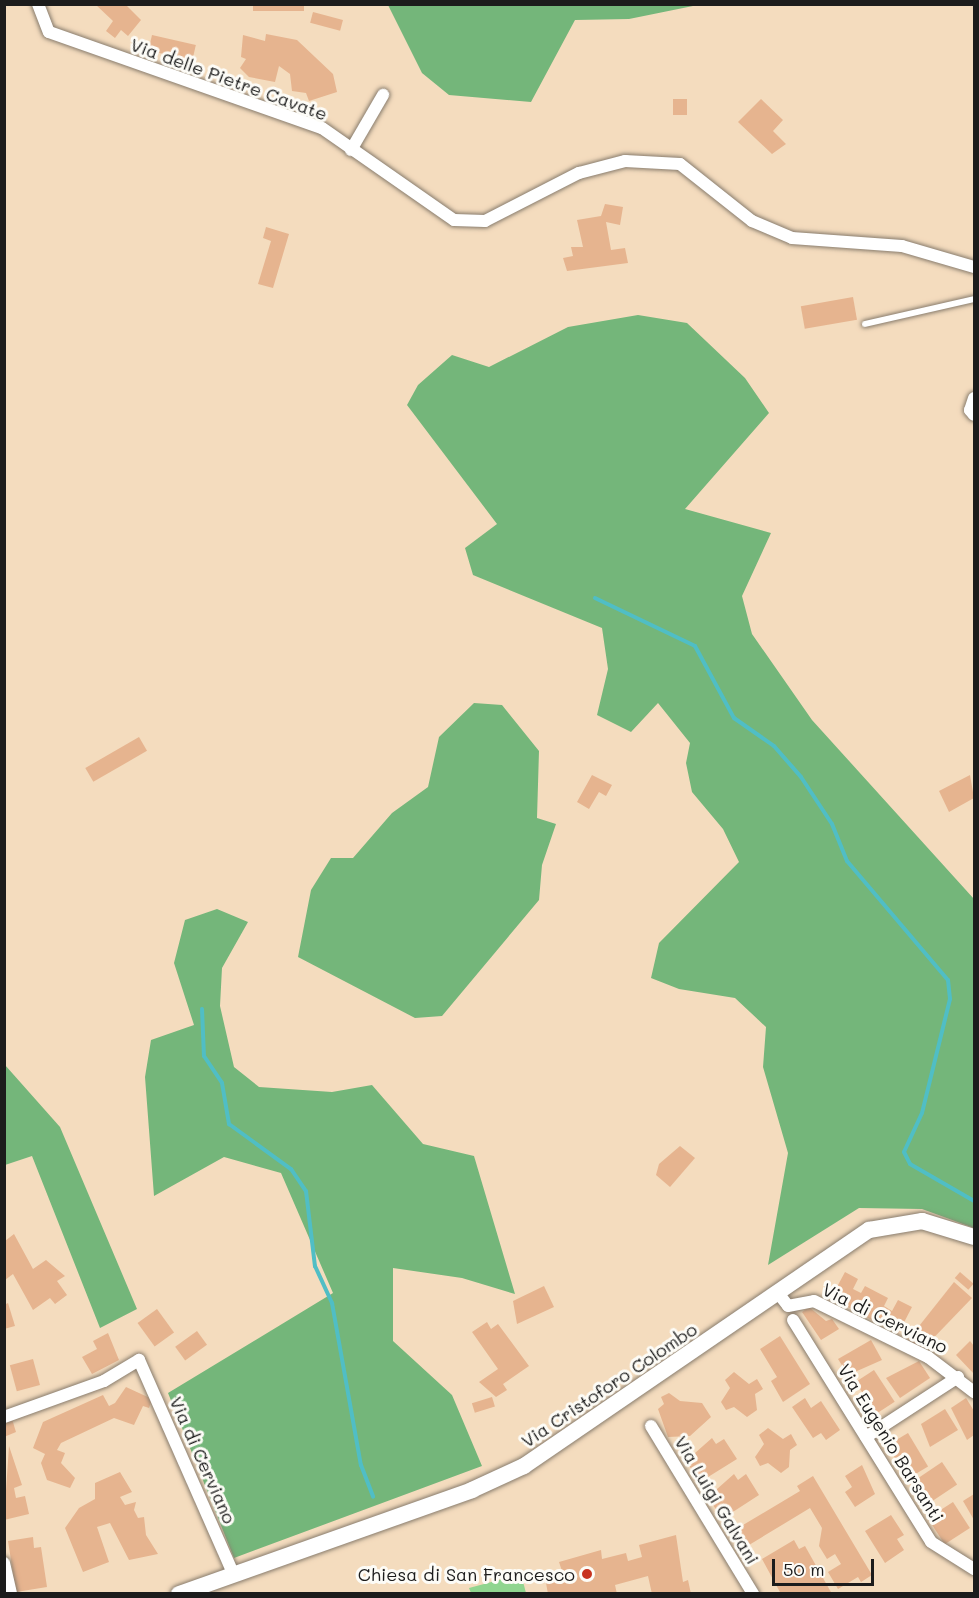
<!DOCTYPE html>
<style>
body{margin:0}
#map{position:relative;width:979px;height:1598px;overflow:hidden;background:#f4dcbe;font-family:Mali,sans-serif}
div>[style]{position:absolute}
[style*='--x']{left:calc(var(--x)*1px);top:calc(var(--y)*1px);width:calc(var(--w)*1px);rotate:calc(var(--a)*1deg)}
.green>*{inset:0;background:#90d58f}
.forest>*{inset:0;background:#74b67a}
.stream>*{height:4px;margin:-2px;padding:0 2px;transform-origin:2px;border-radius:2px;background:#50bec5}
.building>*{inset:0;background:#e6b48f;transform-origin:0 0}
.roads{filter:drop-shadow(0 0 2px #887c6d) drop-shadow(0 0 2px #887c6d)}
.service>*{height:6px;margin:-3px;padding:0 3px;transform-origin:3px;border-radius:3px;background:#fff}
.minor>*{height:12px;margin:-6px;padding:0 6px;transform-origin:6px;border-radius:6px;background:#fff}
.secondary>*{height:16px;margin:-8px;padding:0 8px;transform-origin:8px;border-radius:8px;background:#fff}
.dots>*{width:16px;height:16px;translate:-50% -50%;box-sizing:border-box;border:3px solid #fdfcf7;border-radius:50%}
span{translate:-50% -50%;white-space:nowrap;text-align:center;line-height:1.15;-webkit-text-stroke:6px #fdfcf7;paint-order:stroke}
.street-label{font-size:18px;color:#1c1c1c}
.poi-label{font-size:18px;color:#1c1c1c}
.right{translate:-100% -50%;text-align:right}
.frame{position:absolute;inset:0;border:6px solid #1c1c1c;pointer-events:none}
.scale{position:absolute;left:772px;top:1559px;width:102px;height:27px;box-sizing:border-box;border:3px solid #1c1c1c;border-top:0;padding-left:8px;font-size:18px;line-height:21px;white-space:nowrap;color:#1c1c1c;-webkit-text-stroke:4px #fdfcf7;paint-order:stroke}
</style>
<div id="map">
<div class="green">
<i style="clip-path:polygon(521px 1574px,526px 1593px,471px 1593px,469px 1588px)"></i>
</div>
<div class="forest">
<i style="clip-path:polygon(388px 5px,693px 4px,693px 6px,629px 19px,575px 20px,531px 102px,449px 95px,422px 73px)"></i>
<i style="clip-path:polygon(638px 315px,687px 323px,745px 378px,769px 413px,685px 509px,771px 533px,742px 596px,752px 634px,812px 720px,974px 899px,974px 1228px,922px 1209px,859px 1208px,768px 1265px,788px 1153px,763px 1067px,766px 1027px,735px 998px,679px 989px,651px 978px,659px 943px,739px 862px,723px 829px,692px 792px,686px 763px,690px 743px,658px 703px,631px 732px,597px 715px,608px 669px,602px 628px,473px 575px,465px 548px,497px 524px,407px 405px,418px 385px,452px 355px,489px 367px,568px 327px)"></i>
<i style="clip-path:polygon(474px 703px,502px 705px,539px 751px,537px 818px,556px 824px,542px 865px,539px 900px,442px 1016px,415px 1018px,298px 957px,311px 890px,331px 858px,353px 858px,392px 813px,428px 787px,439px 737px)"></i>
<i style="clip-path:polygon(217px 909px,248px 922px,222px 968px,220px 1006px,234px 1067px,259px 1087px,332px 1092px,372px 1085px,423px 1144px,474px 1156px,515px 1294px,462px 1278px,393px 1268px,393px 1341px,452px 1395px,482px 1466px,234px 1558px,168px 1393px,333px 1293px,281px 1173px,224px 1157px,154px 1196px,145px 1077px,151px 1040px,194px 1025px,174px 963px,185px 920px)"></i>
<i style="clip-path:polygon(5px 1065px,60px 1127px,137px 1309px,100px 1328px,32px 1156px,5px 1165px)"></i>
</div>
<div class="stream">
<i style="--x:595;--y:598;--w:111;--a:25.6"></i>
<i style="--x:695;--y:646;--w:82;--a:61.6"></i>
<i style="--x:734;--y:718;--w:49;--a:35"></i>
<i style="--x:774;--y:746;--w:41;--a:48.9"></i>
<i style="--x:801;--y:777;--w:56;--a:56.6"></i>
<i style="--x:832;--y:824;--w:40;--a:68"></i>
<i style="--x:847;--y:861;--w:156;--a:49.7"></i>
<i style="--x:948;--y:980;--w:19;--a:84"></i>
<i style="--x:950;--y:999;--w:117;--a:103.8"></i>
<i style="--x:922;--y:1113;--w:43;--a:114.8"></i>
<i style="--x:904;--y:1152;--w:13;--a:63"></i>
<i style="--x:910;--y:1164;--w:74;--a:30"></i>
<i style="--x:202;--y:1009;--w:47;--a:87.6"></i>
<i style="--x:204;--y:1056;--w:32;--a:56"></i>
<i style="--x:222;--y:1083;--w:42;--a:80.3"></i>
<i style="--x:229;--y:1124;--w:77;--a:36"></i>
<i style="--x:291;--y:1169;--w:27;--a:56"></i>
<i style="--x:306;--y:1191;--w:76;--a:83.2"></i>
<i style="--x:315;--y:1266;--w:41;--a:65.3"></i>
<i style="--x:332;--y:1303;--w:165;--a:79.9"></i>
<i style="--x:361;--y:1465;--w:34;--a:69"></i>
</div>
<div class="building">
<i style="clip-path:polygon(95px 4px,125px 4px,141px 20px,128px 36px,121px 30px,115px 38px,106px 31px,113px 21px)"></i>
<i style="left:253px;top:4px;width:51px;height:7px"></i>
<i style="left:313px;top:12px;width:31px;height:11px;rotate:15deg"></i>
<i style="clip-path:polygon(266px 34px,297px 40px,333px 74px,337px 92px,309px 101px,306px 93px,292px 91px,290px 74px,279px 66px,275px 82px,249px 77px,240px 68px,246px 59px,241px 57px,243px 35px,265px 41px)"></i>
<i style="left:152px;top:35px;width:45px;height:16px;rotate:13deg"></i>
<i style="left:673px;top:99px;width:14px;height:16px"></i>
<i style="clip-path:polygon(761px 99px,783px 120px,773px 131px,786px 144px,772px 154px,738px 122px)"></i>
<i style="clip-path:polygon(605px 204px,623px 207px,620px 225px,606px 222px,611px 250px,625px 248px,628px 263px,567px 271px,563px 258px,573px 256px,571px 247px,583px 247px,577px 220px,601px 216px)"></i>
<i style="clip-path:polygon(266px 227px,289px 234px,273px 288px,258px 284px,271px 241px,263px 238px)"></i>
<i style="left:853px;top:297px;width:23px;height:53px;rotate:80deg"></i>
<i style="left:139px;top:737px;width:16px;height:62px;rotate:60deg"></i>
<i style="clip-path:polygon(592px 775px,612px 785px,606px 796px,599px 792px,589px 809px,577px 802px)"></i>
<i style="clip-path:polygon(970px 775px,974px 798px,949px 812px,939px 791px)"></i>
<i style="clip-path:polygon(680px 1146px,695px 1158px,670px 1187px,656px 1175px,659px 1164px)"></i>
<i style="clip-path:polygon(14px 1234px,33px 1269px,46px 1260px,65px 1276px,57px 1281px,67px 1295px,55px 1304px,50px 1298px,33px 1310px,13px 1274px,5px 1280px,5px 1241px)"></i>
<i style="clip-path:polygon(845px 1272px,858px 1279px,853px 1289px,861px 1293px,865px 1286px,888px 1298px,884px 1306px,892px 1311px,898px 1300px,912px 1307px,898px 1334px,831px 1298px)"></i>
<i style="left:960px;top:1272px;width:18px;height:8px;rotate:41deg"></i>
<i style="clip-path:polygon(954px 1282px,972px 1298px,921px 1351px,908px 1340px)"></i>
<i style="clip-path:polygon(544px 1286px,554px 1307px,517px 1324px,513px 1301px)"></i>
<i style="clip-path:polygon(8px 1303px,15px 1326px,4px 1329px,4px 1305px)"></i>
<i style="clip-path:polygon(809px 1307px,826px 1321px,832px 1319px,839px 1329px,821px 1340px,802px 1312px)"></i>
<i style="left:157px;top:1309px;width:29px;height:24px;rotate:54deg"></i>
<i style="clip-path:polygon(487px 1322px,491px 1329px,498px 1324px,529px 1366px,503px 1384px,507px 1390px,496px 1397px,479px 1382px,498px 1369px,472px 1332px)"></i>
<i style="left:197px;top:1331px;width:17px;height:27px;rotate:54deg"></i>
<i style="clip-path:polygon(108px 1333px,119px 1360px,92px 1374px,82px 1357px,97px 1349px,93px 1341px)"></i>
<i style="clip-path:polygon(780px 1336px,810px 1384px,783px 1402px,771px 1381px,777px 1377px,760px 1349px)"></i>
<i style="clip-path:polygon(871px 1340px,882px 1360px,848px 1375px,838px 1359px)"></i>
<i style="clip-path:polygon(970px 1341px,974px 1346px,974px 1374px,956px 1355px)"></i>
<i style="left:33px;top:1359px;width:27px;height:24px;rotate:75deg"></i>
<i style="clip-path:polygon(919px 1361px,930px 1378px,900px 1398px,886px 1378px)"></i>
<i style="left:874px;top:1370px;width:38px;height:22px;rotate:57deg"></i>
<i style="clip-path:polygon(734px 1372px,749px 1384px,757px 1379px,763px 1389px,755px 1394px,757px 1410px,747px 1417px,734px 1407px,726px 1410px,721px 1402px,730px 1388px,725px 1380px)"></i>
<i style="clip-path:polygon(126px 1387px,152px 1399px,149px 1408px,143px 1406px,134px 1425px,114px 1418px,61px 1443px,57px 1450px,65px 1453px,61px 1463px,75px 1478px,70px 1488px,47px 1480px,41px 1463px,45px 1454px,33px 1448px,43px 1422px,103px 1395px,109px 1406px,115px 1403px)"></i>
<i style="clip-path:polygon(669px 1393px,680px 1401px,702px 1403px,711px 1417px,690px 1436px,668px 1437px,658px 1409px,664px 1404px,661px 1397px)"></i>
<i style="left:492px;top:1397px;width:10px;height:21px;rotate:73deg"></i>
<i style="clip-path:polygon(805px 1398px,811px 1408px,821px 1401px,840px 1430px,826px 1440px,821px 1433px,813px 1438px,792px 1407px)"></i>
<i style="clip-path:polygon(966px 1398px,974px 1411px,974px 1435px,967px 1440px,951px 1408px)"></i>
<i style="clip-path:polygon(945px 1409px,958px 1430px,930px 1447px,921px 1424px)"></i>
<i style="clip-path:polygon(12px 1419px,16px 1432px,4px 1437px,4px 1421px)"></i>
<i style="clip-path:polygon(768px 1428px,783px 1439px,791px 1434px,797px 1445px,790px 1450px,789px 1467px,781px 1473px,768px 1463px,760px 1466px,755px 1457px,764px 1444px,759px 1435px)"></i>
<i style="left:908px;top:1433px;width:39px;height:24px;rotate:59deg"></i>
<i style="clip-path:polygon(712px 1438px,716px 1444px,724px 1439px,737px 1459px,700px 1482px,686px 1461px)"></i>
<i style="clip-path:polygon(9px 1446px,22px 1485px,14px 1488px,16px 1498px,25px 1496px,29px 1514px,4px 1520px)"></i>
<i style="left:942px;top:1462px;width:27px;height:37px;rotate:56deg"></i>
<i style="clip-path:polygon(862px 1465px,875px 1494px,855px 1507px,845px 1492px,852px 1487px,845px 1476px)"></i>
<i style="clip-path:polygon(120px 1472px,132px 1492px,120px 1497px,125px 1505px,136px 1502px,134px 1510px,138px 1518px,144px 1517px,146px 1535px,158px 1554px,129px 1560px,110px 1523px,97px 1527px,109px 1562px,83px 1572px,65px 1528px,79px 1508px,95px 1499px,95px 1483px)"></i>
<i style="clip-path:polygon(734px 1474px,738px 1480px,746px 1474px,759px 1495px,722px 1519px,708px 1497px)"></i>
<i style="clip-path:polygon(813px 1476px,872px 1575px,861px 1582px,858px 1577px,838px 1589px,828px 1572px,841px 1564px,835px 1554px,827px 1559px,819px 1546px,822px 1528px,810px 1508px,749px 1545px,738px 1528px,800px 1491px,797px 1486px)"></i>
<i style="clip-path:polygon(974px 1494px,974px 1520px,963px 1501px)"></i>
<i style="left:953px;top:1502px;width:31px;height:30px;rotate:57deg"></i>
<i style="clip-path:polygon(891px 1515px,904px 1535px,897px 1539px,904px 1550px,885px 1563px,865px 1531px)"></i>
<i style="clip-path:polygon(676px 1535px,683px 1582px,688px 1580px,691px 1594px,652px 1594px,648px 1576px,615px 1585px,617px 1594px,548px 1594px,546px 1583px,564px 1577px,559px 1562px,601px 1550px,602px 1559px,626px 1553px,628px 1561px,642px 1557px,639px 1545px)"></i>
<i style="clip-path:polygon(33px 1537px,34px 1548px,41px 1547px,47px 1587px,16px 1592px,8px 1541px)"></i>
<i style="clip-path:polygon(794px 1540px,799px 1549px,805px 1546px,832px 1594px,781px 1594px,762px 1559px)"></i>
</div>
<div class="roads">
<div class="service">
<i style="--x:865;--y:324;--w:112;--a:-12.9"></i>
</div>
<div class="minor">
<i style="--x:38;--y:4;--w:30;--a:69"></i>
<i style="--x:49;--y:32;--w:289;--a:19.4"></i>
<i style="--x:322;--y:128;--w:161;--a:34.9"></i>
<i style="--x:454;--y:220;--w:31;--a:2"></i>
<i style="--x:485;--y:221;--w:106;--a:-27.1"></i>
<i style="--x:579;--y:173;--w:48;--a:-14.6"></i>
<i style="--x:625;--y:161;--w:55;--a:3.1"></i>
<i style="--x:680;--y:164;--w:92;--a:38.4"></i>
<i style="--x:752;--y:221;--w:43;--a:23"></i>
<i style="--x:792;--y:238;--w:110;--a:4.2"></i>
<i style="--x:902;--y:246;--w:75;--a:16.3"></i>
<i style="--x:351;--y:150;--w:64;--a:-59.8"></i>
<i style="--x:974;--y:398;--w:13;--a:108"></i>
<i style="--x:970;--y:410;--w:6;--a:51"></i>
<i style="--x:778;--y:1293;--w:16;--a:52"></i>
<i style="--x:788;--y:1306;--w:26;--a:-11"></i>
<i style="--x:814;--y:1301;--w:127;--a:26.2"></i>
<i style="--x:928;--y:1357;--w:58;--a:37.3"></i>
<i style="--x:793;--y:1320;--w:261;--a:58.1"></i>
<i style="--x:931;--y:1542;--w:51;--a:32.1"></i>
<i style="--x:4;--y:1417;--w:106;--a:-19.8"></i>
<i style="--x:104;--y:1381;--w:41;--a:-31"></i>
<i style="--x:139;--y:1360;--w:235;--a:66.2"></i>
<i style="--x:651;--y:1426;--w:197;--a:58.7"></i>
<i style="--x:866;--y:1437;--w:110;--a:-33.1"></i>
<i style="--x:4;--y:1563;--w:32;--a:77"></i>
</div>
<div class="secondary">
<i style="--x:179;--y:1594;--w:311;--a:-19.5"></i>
<i style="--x:472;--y:1490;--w:57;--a:-24.8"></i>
<i style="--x:524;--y:1466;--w:418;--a:-34.4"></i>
<i style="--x:869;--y:1230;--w:54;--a:-9.6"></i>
<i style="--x:922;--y:1221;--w:54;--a:17.1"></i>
</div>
</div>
<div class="dots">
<i style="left:587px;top:1574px;background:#c8321e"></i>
</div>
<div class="street-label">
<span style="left:229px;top:79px;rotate:20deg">Via delle Pietre Cavate</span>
<span style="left:885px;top:1318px;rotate:26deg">Via di Cerviano</span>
<span style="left:609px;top:1385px;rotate:-34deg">Via Cristoforo Colombo</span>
<span style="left:891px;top:1443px;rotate:58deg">Via Eugenio Barsanti</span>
<span style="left:203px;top:1460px;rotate:66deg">Via di Cerviano</span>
<span style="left:717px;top:1500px;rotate:59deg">Via Luigi Galvani</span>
</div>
<div class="poi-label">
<span class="right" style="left:575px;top:1574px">Chiesa di San Francesco</span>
</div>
<div class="frame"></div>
<div class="scale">50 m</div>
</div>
